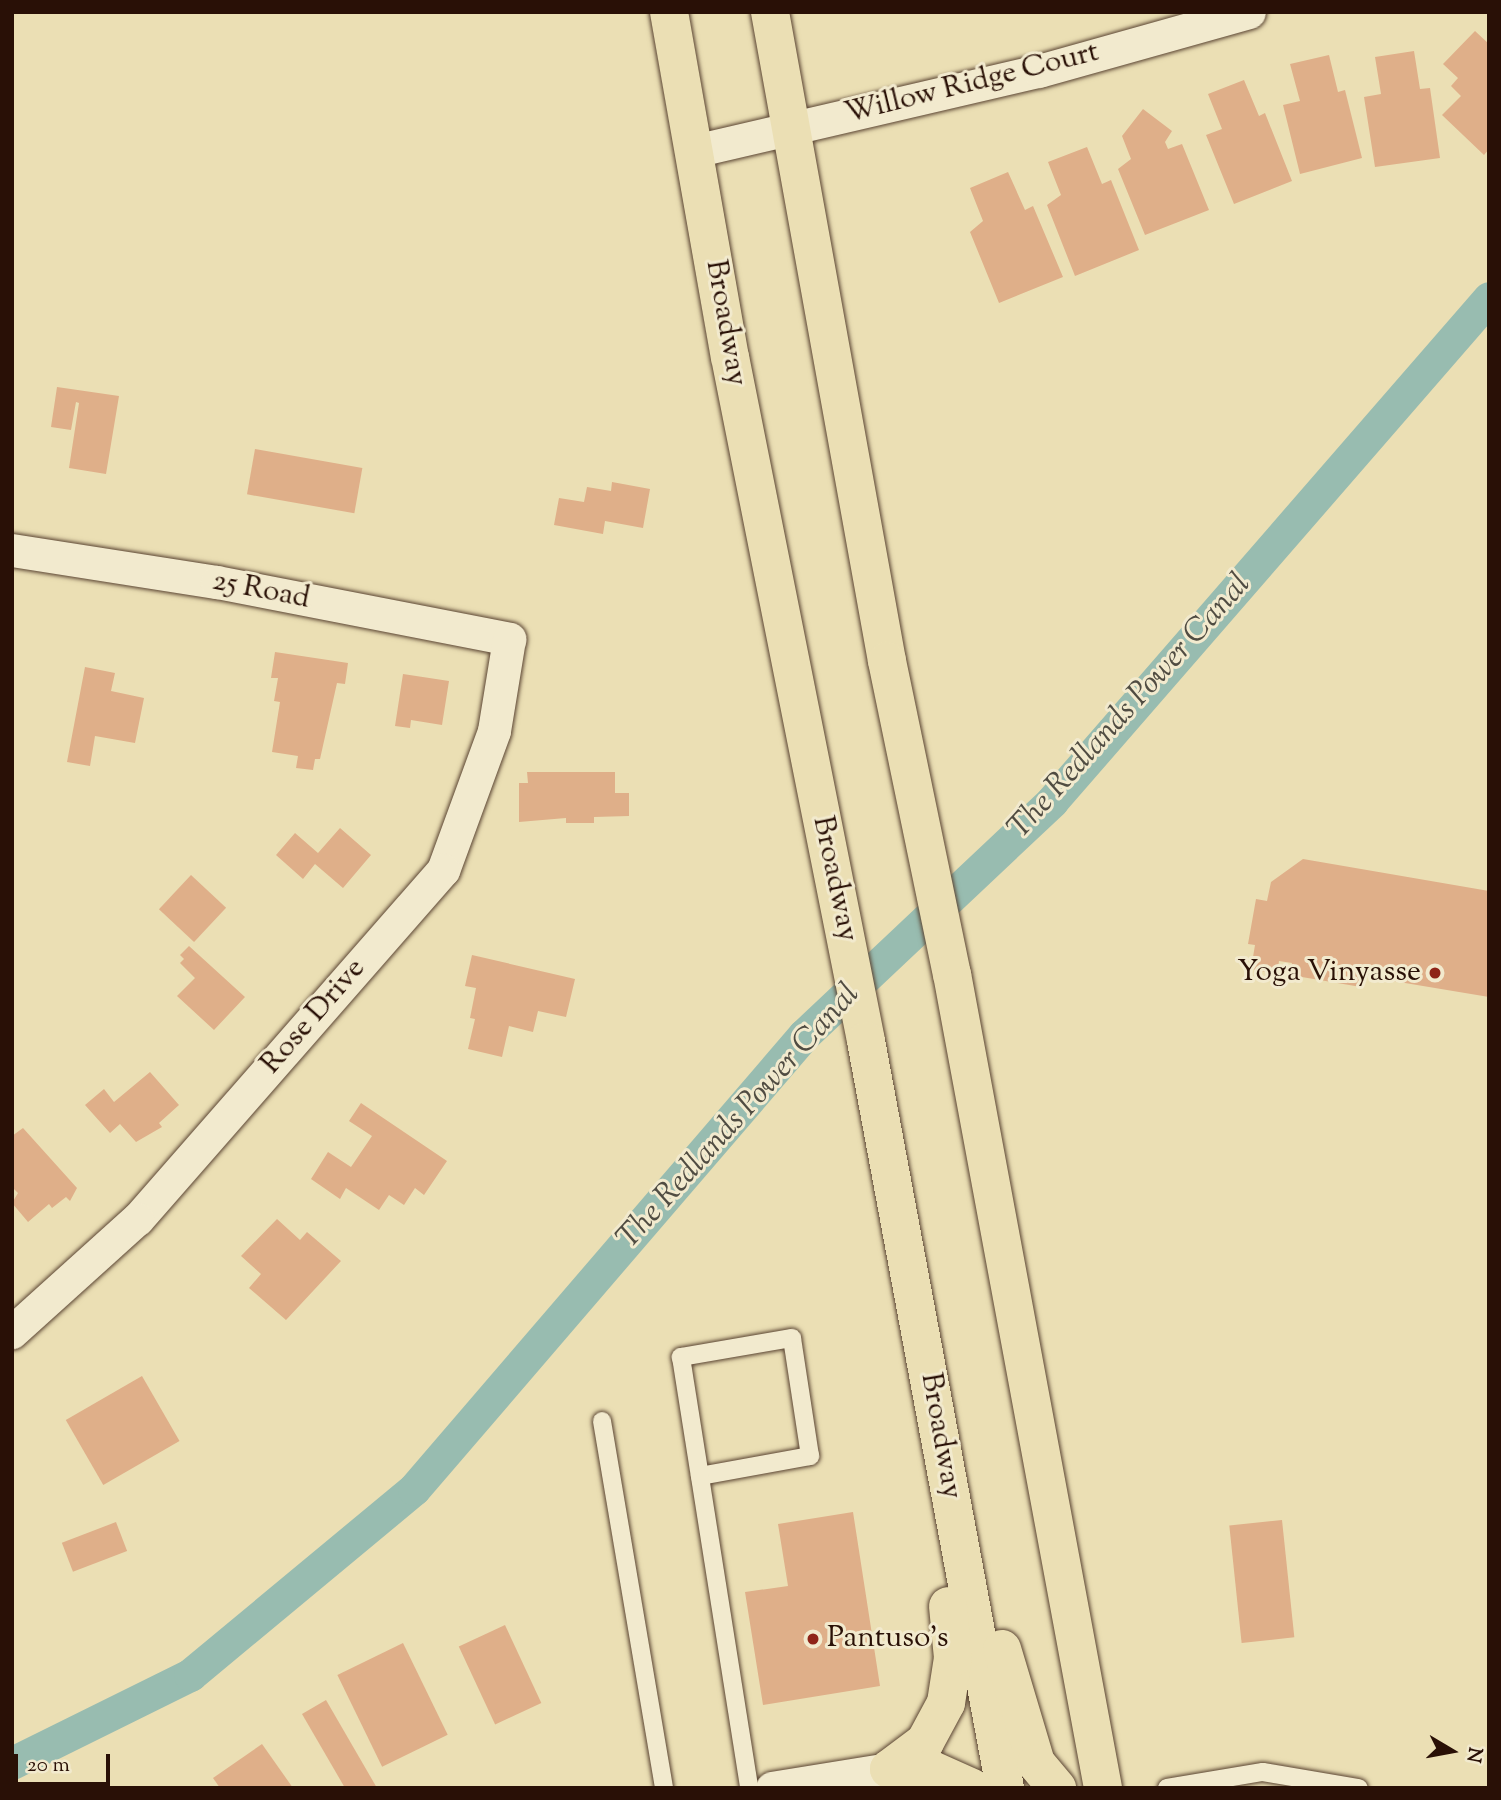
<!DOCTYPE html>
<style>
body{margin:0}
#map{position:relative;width:1501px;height:1800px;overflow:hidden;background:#ebdfb4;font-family:"Sorts Mill Goudy",serif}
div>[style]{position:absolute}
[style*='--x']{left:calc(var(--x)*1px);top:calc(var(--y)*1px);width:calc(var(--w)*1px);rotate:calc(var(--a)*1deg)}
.canal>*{height:33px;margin:-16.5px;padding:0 16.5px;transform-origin:16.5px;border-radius:16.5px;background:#98bcb0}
.building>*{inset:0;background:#dfaf89;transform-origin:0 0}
.roads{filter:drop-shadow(0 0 2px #5a4432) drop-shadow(0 0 2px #5a4432)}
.lane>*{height:18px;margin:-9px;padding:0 9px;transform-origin:9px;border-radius:9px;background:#f2eace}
.street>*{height:33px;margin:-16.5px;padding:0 16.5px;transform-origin:16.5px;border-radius:16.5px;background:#f2eace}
.primary>*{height:38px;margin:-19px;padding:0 19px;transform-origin:19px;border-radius:19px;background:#ebdfb4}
.dots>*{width:19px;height:19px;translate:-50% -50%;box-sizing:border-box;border:4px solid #f2eace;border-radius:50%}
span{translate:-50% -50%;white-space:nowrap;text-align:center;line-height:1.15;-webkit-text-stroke:6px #f2eace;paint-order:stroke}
.street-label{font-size:30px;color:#291006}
.poi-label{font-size:30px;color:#291006}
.right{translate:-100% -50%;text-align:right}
.left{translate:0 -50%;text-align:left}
.water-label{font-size:32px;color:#504c42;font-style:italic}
.frame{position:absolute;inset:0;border:14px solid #291006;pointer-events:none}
.north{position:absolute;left:1417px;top:1716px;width:70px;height:70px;-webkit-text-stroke:5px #f2eace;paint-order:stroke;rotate:100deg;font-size:19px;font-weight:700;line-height:28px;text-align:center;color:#291006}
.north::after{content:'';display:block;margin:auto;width:24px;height:32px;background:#291006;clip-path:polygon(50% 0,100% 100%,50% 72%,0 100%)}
.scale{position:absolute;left:14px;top:1754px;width:96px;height:32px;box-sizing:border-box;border:4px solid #291006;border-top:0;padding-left:9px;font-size:21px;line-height:24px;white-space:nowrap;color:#291006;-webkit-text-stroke:5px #f2eace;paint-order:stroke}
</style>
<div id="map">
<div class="canal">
<i style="--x:12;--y:1763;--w:199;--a:-26.3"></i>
<i style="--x:190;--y:1675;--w:291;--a:-39.7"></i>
<i style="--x:414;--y:1489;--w:599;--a:-49.34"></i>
<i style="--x:804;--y:1035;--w:341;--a:-43.3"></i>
<i style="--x:1052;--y:801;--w:666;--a:-49.02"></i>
</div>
<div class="building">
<i style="clip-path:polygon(1475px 31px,1489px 44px,1489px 149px,1484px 155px,1442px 115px,1461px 96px,1451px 86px,1458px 78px,1443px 64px)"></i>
<i style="clip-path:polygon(1414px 51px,1420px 89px,1430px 88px,1440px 158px,1375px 167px,1364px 97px,1381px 94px,1375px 57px)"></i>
<i style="clip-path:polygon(1329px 55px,1338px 92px,1345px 90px,1362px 158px,1300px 174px,1283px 105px,1300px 101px,1290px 64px)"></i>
<i style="clip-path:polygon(1244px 80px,1259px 116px,1265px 113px,1292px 181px,1234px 204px,1206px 135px,1222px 129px,1208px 94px)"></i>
<i style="clip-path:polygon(1143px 109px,1172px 131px,1165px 142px,1168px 149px,1182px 144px,1209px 210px,1145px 235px,1118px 169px,1131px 159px,1122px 136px)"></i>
<i style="clip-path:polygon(1087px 147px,1102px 184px,1111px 180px,1139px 250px,1075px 276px,1047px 205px,1061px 195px,1048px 162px)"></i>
<i style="clip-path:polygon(1008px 172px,1025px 210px,1033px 206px,1063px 277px,999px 303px,970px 232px,983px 221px,970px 188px)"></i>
<i style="clip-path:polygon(57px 387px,119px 396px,106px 474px,69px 468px,79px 403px,76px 402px,71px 430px,51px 427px)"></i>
<i style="left:255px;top:449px;width:109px;height:46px;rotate:10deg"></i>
<i style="clip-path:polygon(612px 482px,650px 489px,643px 528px,605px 521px,603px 534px,554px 525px,559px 498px,584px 502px,587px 487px,611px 491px)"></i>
<i style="clip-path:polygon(275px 652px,348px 663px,345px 684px,337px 683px,320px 759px,315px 759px,313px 770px,296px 768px,298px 756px,272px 752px,280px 702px,274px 701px,278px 678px,271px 678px)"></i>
<i style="clip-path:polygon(85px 667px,115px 673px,111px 691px,144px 698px,135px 743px,95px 736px,90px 766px,67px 762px)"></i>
<i style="clip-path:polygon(403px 674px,449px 681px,442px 725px,411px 720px,410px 728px,395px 726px)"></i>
<i style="clip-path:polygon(527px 772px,615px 772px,615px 793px,629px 793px,629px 816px,594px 817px,594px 823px,566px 823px,566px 818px,519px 822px,519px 783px,528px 783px)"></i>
<i style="clip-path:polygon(340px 828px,371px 855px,343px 888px,315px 864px,303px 879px,276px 855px,295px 833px,318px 853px)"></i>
<i style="clip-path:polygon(1303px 859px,1489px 891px,1489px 997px,1363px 976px,1361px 987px,1290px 975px,1292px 963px,1279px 961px,1277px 974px,1251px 969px,1255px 945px,1248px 944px,1256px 899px,1267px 901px,1271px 882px)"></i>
<i style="left:191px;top:875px;width:48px;height:47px;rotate:43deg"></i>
<i style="clip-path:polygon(189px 946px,245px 997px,214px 1030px,177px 996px,195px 978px,180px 963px,184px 959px,180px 955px)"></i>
<i style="clip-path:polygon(472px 955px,575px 979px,566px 1017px,538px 1011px,533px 1032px,509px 1026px,502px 1057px,468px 1049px,475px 1019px,470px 1018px,476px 988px,465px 986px)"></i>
<i style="clip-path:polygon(150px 1072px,179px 1105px,159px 1123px,162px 1127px,136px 1142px,120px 1124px,110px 1133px,85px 1105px,104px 1089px,114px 1102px)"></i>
<i style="clip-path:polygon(361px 1103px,447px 1161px,424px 1195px,415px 1188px,404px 1205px,389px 1195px,379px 1210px,346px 1188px,340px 1199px,311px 1179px,328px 1152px,351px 1167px,372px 1136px,349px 1121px)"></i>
<i style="clip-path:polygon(23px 1128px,77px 1188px,70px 1201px,66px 1197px,52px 1208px,49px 1204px,28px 1222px,12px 1203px,18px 1193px,12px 1187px,12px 1136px)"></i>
<i style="clip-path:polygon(277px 1219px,300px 1240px,307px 1232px,341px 1261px,286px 1320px,249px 1288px,261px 1274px,241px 1256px)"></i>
<i style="left:142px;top:1376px;width:75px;height:88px;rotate:60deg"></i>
<i style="clip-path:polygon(853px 1512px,880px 1686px,763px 1705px,745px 1592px,788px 1586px,778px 1524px)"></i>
<i style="left:1282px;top:1520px;width:118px;height:53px;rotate:84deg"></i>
<i style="left:116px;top:1522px;width:31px;height:58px;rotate:69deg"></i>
<i style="left:505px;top:1625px;width:86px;height:51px;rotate:65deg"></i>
<i style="left:403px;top:1643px;width:102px;height:73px;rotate:64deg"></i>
<i style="clip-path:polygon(326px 1700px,377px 1788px,345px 1788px,302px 1714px)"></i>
<i style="clip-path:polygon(262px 1744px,293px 1788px,220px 1788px,213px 1778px)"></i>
</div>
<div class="roads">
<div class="lane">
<i style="--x:602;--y:1421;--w:372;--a:80.4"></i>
<i style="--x:700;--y:1476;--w:112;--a:-10.3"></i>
<i style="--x:810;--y:1456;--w:119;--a:-98.7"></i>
<i style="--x:792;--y:1338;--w:113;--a:170.3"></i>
<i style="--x:681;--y:1357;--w:436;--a:81"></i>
<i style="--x:1167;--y:1788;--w:97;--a:-9.5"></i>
<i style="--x:1263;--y:1772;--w:97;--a:9.5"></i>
</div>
<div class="street">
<i style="--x:694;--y:151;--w:354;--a:-13.1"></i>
<i style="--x:1039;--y:71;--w:218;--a:-15.7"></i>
<i style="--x:12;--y:550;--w:207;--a:8.9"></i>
<i style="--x:217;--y:582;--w:298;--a:11"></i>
<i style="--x:509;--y:639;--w:93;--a:99.3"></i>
<i style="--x:494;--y:731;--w:148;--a:110.1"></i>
<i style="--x:443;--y:870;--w:464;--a:131.2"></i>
<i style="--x:137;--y:1219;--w:169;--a:137.9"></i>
<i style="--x:772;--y:1788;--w:119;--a:-9.2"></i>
</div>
<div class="primary">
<i style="--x:669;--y:12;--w:350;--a:80"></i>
<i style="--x:730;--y:357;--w:697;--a:78.75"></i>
<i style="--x:866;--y:1041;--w:760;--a:79.46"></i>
<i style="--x:770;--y:12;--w:659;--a:79.78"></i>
<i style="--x:887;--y:661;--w:320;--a:78.3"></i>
<i style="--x:952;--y:974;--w:828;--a:79.49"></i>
<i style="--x:1002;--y:1649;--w:119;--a:73.4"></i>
<i style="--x:1036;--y:1763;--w:33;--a:50"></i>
<i style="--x:889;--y:1769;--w:45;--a:-36.9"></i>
<i style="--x:925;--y:1742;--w:44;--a:-61.7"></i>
<i style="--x:946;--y:1703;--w:46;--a:-81.2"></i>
<i style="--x:953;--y:1658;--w:52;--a:-95.5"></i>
<i style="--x:889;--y:1769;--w:41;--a:0"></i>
<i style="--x:930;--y:1769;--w:46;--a:24.3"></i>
</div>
</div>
<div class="dots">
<i style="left:1435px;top:973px;background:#8f2418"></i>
<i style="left:813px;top:1639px;background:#8f2418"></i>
</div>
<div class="street-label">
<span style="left:972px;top:84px;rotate:-14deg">Willow Ridge Court</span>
<span style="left:725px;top:323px;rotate:80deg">Broadway</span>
<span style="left:261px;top:591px;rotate:11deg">25 Road</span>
<span style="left:834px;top:879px;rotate:78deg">Broadway</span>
<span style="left:314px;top:1017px;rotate:-49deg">Rose Drive</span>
<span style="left:940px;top:1436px;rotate:80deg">Broadway</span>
</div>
<div class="poi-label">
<span class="right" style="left:1421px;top:973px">Yoga Vinyasse</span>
<span class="left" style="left:827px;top:1639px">Pantuso's</span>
</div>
<div class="water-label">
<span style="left:1130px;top:707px;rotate:-48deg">The Redlands Power Canal</span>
<span style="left:739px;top:1117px;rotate:-48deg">The Redlands Power Canal</span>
</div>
<div class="frame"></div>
<div class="north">N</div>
<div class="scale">20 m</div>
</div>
